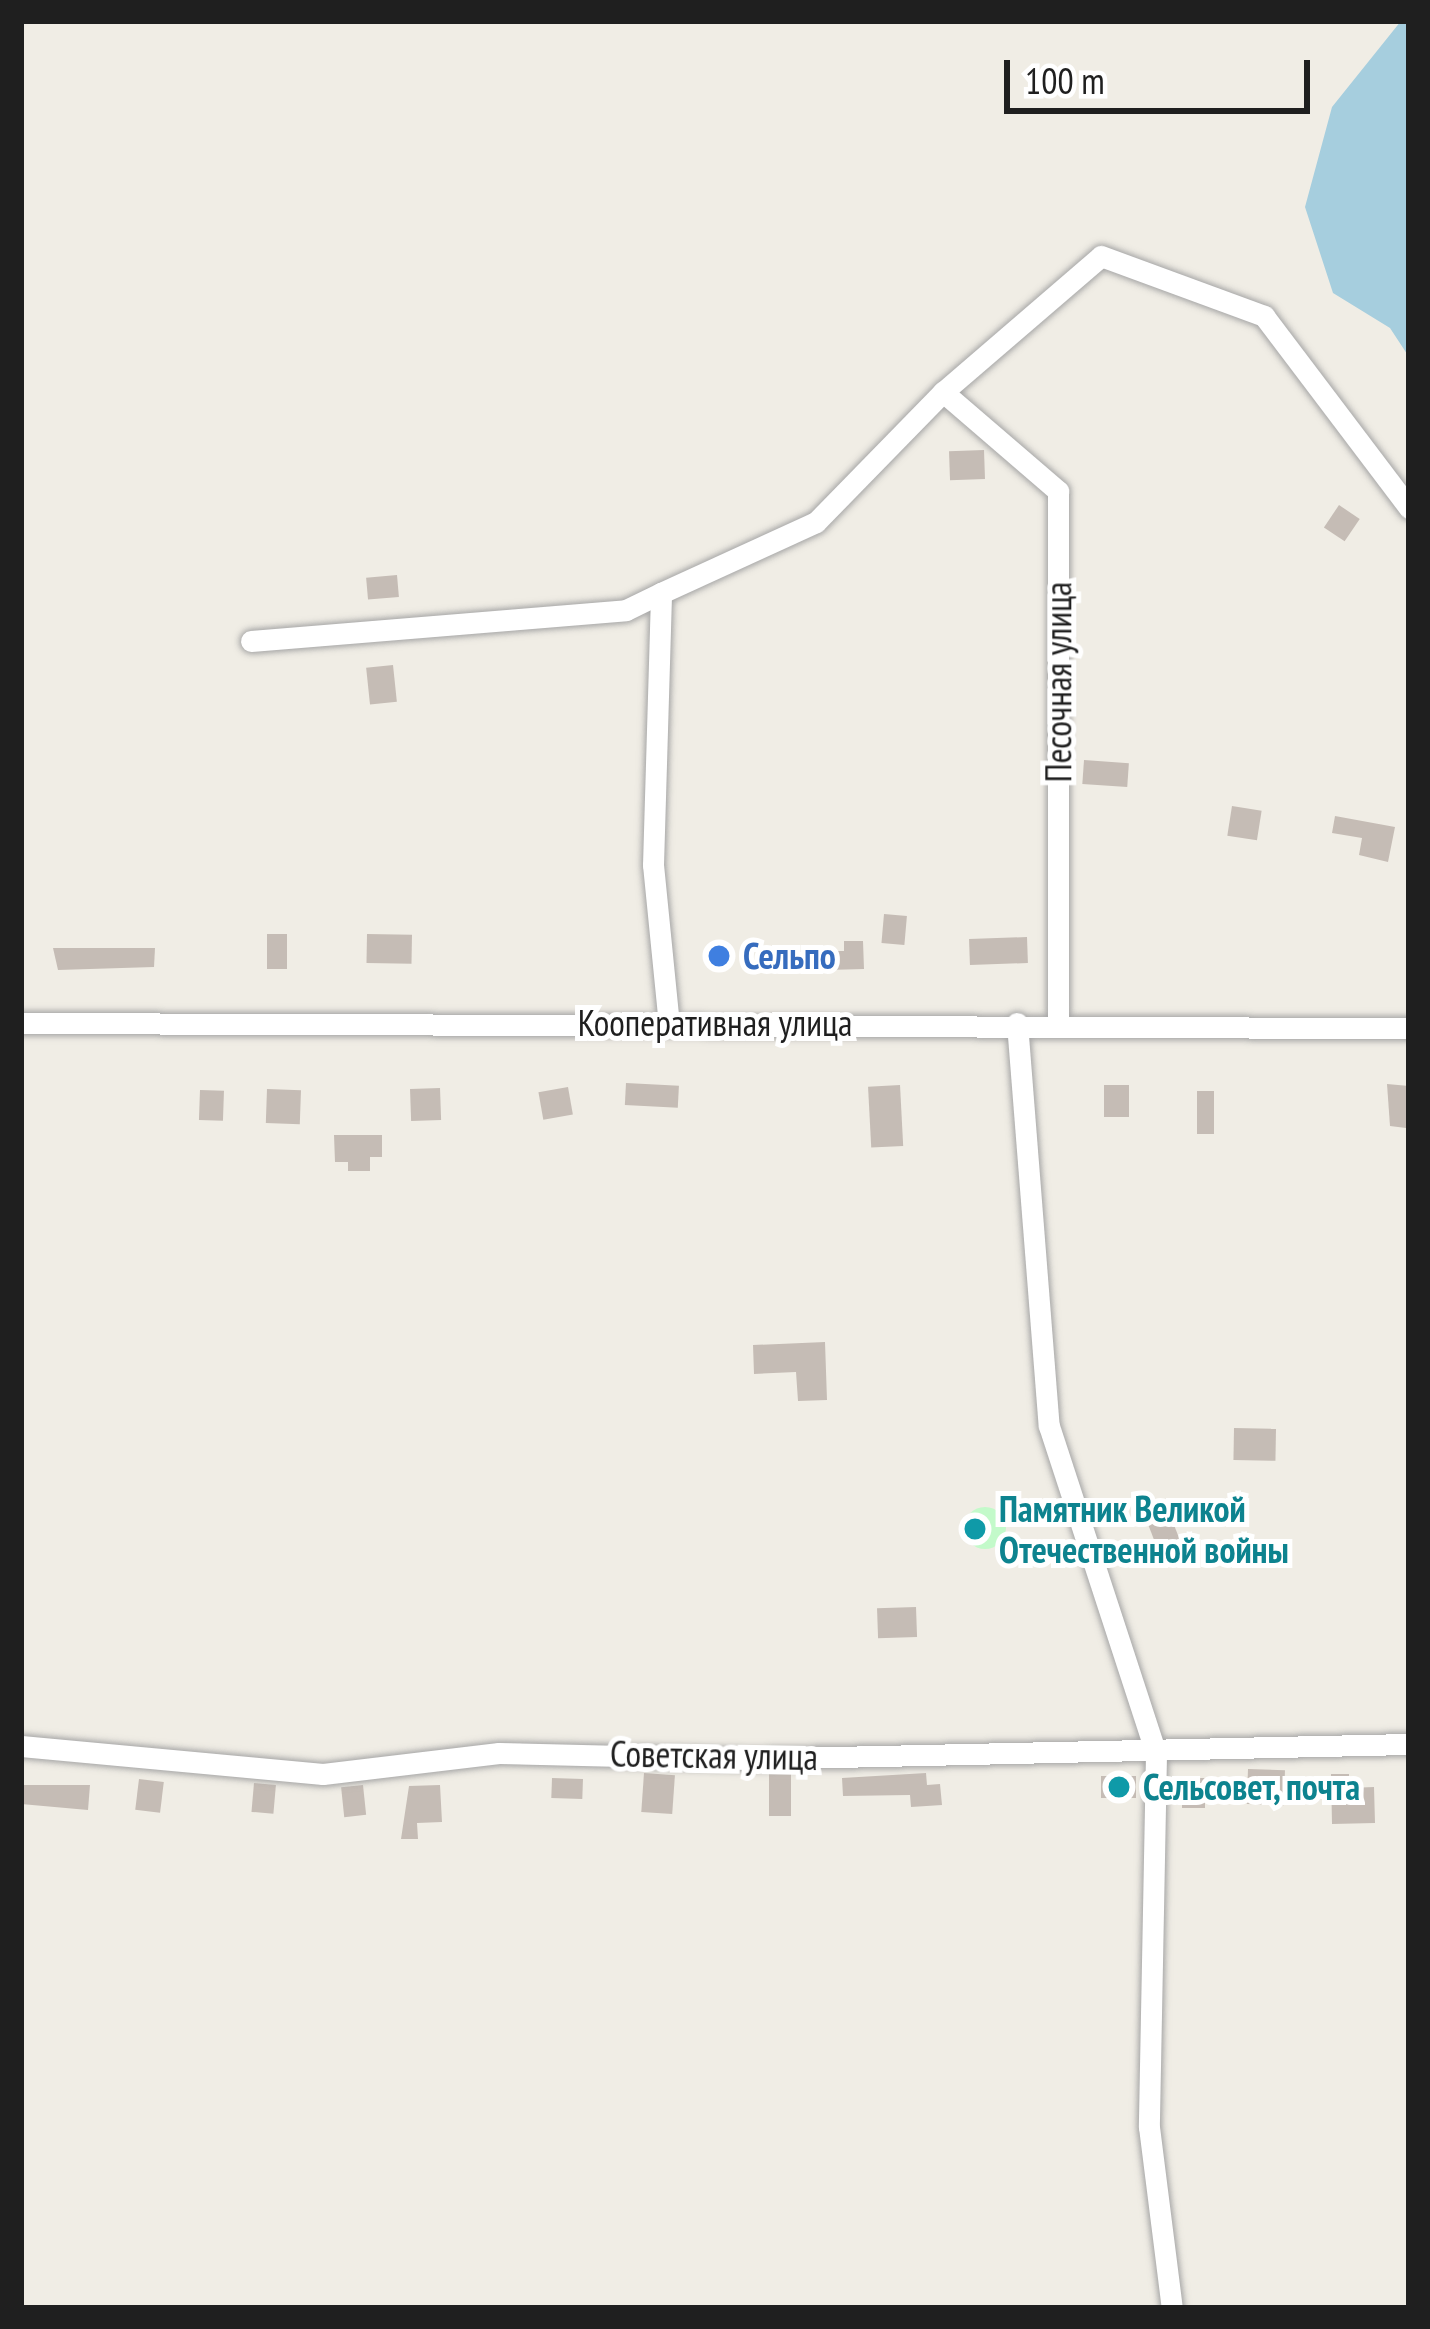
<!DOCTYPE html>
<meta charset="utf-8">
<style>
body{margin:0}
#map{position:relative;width:1430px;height:2329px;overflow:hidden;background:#f0ede5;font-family:"PT Sans Narrow",sans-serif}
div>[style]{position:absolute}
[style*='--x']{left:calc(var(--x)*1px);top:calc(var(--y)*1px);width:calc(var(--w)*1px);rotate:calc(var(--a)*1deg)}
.park>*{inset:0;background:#c3faca}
.round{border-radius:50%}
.water>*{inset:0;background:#a6cede}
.building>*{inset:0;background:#c5bcb5;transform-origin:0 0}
.roads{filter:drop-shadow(0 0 3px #a6a6a6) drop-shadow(0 0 3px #a6a6a6)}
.minor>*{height:21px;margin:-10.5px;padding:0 10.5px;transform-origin:10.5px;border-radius:10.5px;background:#fff}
.dots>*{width:33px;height:33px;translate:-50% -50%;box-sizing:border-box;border:6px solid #fff;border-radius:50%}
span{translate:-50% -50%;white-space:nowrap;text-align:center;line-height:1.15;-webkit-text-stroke:10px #fff;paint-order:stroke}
.street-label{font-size:36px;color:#1f1f1f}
.shop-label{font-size:36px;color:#366cbe;font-weight:700}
.left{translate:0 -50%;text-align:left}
.culture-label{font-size:36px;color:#0d838f;font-weight:700}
.frame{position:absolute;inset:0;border:24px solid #1f1f1f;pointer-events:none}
.scale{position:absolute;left:1004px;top:60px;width:306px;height:54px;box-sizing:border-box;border:6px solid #1f1f1f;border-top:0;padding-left:15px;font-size:36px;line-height:42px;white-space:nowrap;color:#1f1f1f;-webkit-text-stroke:9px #fff;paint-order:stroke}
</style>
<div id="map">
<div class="park">
<i class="round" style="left:964px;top:1507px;width:42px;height:42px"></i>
</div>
<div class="water">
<i style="clip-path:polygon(1401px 21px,1409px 21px,1409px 357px,1390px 328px,1333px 293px,1305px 207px,1332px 107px)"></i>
</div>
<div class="building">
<i style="left:984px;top:450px;width:29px;height:35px;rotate:88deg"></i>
<i style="left:1339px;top:505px;width:25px;height:27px;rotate:34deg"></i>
<i style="left:397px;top:575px;width:22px;height:31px;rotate:85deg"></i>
<i style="left:393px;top:665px;width:37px;height:27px;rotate:84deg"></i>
<i style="left:1084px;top:760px;width:45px;height:24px;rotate:4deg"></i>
<i style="left:1232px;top:806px;width:30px;height:30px;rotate:9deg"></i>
<i style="clip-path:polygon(1335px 816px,1395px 827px,1388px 862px,1359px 855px,1362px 838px,1332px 833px)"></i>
<i style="left:884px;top:914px;width:23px;height:29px;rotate:5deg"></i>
<i style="left:267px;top:934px;width:20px;height:35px"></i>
<i style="left:367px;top:934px;width:45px;height:29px;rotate:1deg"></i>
<i style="left:1027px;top:937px;width:26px;height:58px;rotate:88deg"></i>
<i style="clip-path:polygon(844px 941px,863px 941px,864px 969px,827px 970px,827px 951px,844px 951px)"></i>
<i style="clip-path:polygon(53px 948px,155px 948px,154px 967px,58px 970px)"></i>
<i style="left:626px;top:1083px;width:53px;height:22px;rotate:3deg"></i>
<i style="clip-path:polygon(1387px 1084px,1409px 1086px,1406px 1128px,1390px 1126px)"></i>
<i style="left:900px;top:1085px;width:61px;height:32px;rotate:87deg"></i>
<i style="left:1104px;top:1085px;width:25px;height:32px"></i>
<i style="left:568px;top:1087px;width:28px;height:30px;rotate:80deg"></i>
<i style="left:440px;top:1088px;width:32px;height:30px;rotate:88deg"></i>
<i style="left:267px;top:1089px;width:34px;height:34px;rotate:2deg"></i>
<i style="left:200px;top:1090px;width:24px;height:30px;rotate:2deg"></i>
<i style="left:1197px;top:1091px;width:17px;height:43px"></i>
<i style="clip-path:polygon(334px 1135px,382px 1135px,382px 1157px,370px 1157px,370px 1171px,348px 1171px,348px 1162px,335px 1162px)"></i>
<i style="clip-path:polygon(825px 1342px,827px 1400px,798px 1401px,796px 1372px,754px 1374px,753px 1345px)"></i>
<i style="left:1234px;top:1428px;width:42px;height:32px;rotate:1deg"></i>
<i style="left:1166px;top:1504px;width:39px;height:24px;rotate:69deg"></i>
<i style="left:916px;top:1607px;width:30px;height:39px;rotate:88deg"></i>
<i style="left:1248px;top:1769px;width:37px;height:35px;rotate:2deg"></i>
<i style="left:644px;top:1773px;width:31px;height:39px;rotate:4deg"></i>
<i style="clip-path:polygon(926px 1773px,927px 1785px,940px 1784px,942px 1805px,911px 1807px,910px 1795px,843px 1796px,842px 1778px)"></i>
<i style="left:769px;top:1774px;width:22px;height:42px"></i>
<i style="clip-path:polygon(1331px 1774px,1349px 1774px,1349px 1788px,1374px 1787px,1375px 1823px,1332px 1824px)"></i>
<i style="left:1101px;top:1776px;width:35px;height:22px"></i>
<i style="left:552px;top:1778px;width:31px;height:20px;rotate:2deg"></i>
<i style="left:1182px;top:1778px;width:23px;height:30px"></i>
<i style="left:139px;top:1779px;width:25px;height:31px;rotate:7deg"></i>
<i style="left:254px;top:1783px;width:22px;height:29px;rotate:5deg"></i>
<i style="clip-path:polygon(21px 1785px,90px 1785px,88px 1810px,21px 1804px)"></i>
<i style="left:363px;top:1785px;width:30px;height:22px;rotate:84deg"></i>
<i style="clip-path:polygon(440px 1785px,442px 1822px,417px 1823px,418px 1839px,401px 1839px,409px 1786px)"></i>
</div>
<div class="roads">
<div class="minor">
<i style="--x:943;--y:392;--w:152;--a:40.7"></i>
<i style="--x:1058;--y:491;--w:535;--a:90"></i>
<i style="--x:251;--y:641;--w:376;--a:-4.7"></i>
<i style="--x:626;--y:610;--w:39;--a:-26"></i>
<i style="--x:21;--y:1023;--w:1388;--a:0.21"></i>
<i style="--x:1017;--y:1023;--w:404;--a:85.5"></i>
<i style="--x:1049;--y:1426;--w:345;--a:71.9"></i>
<i style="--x:1156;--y:1754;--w:373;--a:91.1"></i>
<i style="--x:1149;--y:2127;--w:182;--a:82.8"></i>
<i style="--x:669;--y:1025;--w:161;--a:-95.7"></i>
<i style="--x:653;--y:865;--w:272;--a:-88.3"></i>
<i style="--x:661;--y:593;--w:170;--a:-24.6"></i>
<i style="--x:816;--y:522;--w:182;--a:-45.7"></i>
<i style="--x:943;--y:392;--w:208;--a:-40.7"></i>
<i style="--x:1101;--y:256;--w:174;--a:20.2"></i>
<i style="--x:1264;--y:316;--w:241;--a:52.9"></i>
<i style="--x:21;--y:1746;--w:303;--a:5.3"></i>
<i style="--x:323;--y:1774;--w:177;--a:-6.8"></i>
<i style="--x:499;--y:1753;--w:248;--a:1.4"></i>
<i style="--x:747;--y:1759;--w:662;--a:-1.3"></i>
</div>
</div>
<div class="dots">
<i style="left:719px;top:956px;background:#3f7fe0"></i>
<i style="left:975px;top:1529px;background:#0f9aa8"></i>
<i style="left:1119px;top:1787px;background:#0f9aa8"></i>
</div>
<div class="street-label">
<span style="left:1058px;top:682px;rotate:-90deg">Песочная улица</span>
<span style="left:715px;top:1023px">Кооперативная улица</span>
<span style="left:714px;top:1755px;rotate:1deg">Советская улица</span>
</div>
<div class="shop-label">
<span class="left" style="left:743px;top:956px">Сельпо</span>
</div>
<div class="culture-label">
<span class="left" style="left:999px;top:1529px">Памятник Великой<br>Отечественной войны</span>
<span class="left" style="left:1143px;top:1787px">Сельсовет, почта</span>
</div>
<div class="frame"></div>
<div class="scale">100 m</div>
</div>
